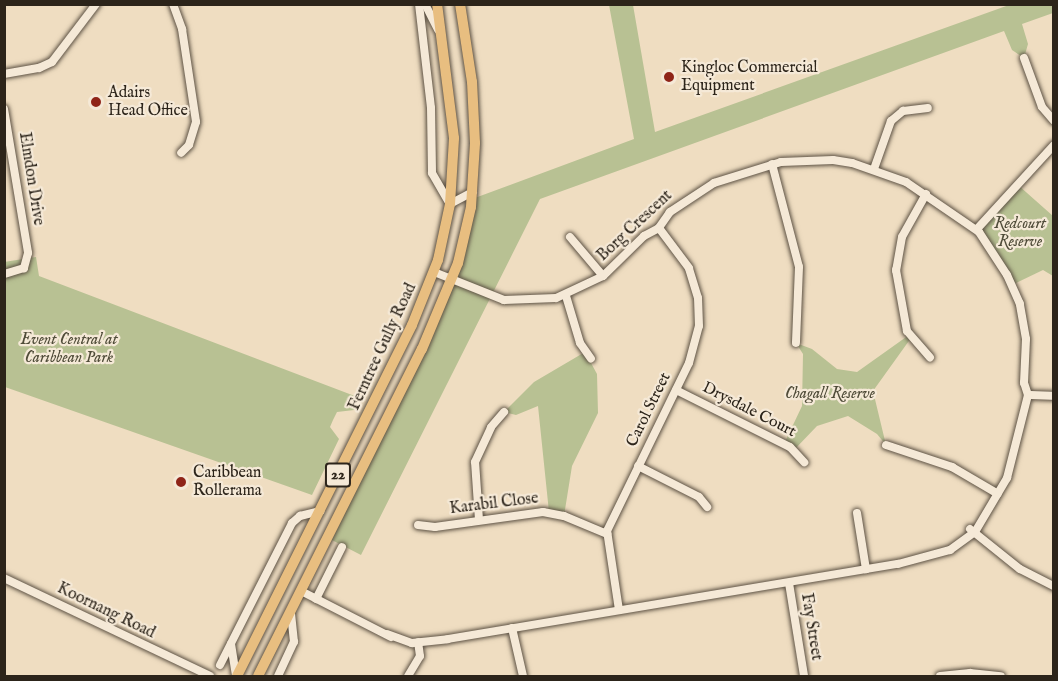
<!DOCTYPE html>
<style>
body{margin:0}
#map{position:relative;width:1058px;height:681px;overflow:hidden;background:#efddc1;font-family:"IM FELL English",serif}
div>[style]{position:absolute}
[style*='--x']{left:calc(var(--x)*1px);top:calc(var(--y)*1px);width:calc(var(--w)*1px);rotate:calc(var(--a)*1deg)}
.green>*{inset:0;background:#b8c193}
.roads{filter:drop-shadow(0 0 2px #5d5244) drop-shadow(0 0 2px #5d5244)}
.minor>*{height:8px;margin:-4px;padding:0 4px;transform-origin:4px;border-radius:4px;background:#f5e9d7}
.major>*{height:10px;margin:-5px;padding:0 5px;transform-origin:5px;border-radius:5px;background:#e8be80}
.dots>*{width:16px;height:16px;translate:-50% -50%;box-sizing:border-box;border:3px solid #f5e9d7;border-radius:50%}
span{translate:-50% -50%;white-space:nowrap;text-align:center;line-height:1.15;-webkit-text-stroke:4.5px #f5e9d7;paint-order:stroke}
.shield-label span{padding:2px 4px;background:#f5e9d7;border:2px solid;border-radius:4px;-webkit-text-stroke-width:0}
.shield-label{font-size:15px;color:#2c241a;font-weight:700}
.poi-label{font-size:16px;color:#2c241a}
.left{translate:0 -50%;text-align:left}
.street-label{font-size:16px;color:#2c241a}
.park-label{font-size:16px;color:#4f4b38;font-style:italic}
.frame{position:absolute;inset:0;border:6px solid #2c241a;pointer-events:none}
</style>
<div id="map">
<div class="green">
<i style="clip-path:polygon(609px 5px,633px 5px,655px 132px,1009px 5px,1053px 5px,1053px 13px,1022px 24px,1028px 44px,1024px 58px,1012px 50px,1004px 31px,540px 199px,361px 555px,328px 538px,445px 299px,472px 199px,634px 139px)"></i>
<i style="clip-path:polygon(1018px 185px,1053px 216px,1053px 276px,1043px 270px,1012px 285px,979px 232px)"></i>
<i style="clip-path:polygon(36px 257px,39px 276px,360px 398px,354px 410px,337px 412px,333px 420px,330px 427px,339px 439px,312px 495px,5px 387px,4px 262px)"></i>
<i style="clip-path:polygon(909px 335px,911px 338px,873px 391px,886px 445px,877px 434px,848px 416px,817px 426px,794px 450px,784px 444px,802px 406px,803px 354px,796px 343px,812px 349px,837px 369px,857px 372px)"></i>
<i style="clip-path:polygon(585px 352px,597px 374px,598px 413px,572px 466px,564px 516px,549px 512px,538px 406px,516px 415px,504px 412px,534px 382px)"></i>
</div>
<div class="roads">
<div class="minor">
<i style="--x:173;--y:4;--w:27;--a:70"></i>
<i style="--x:182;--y:29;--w:94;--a:81.4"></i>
<i style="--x:196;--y:122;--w:24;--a:107"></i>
<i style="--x:189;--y:145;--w:11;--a:135"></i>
<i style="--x:419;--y:4;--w:105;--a:83.4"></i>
<i style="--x:431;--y:108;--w:65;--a:89.1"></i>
<i style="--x:432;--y:173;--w:36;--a:60"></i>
<i style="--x:450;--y:204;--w:26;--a:-28"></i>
<i style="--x:425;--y:4;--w:29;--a:63"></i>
<i style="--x:1024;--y:58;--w:52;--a:69.8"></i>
<i style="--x:1042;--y:107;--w:18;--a:49"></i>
<i style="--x:4;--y:74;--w:36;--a:-10"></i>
<i style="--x:39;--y:68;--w:14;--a:-25"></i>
<i style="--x:52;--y:62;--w:73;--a:-52.8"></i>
<i style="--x:4;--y:109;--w:146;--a:80.5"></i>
<i style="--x:28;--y:253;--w:16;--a:105"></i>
<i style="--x:24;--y:268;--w:21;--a:163"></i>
<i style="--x:772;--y:164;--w:106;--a:75.3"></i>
<i style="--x:799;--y:267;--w:76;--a:92.3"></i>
<i style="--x:874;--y:169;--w:51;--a:-70.5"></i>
<i style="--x:891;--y:121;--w:16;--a:-40"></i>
<i style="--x:903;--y:111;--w:25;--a:-7"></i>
<i style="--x:926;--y:194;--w:49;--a:119.2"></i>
<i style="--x:902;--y:237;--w:34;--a:100"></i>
<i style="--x:896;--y:270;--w:62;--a:79.8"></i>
<i style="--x:907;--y:331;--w:35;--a:49"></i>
<i style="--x:977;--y:229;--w:114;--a:-47.5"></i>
<i style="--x:570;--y:237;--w:51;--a:49.8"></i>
<i style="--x:566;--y:296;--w:49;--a:73.4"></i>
<i style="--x:580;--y:343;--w:19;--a:55"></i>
<i style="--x:676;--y:390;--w:127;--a:26.6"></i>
<i style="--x:790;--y:447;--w:21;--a:47"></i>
<i style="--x:1028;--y:395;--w:26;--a:2"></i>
<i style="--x:886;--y:445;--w:70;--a:18.4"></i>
<i style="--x:952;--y:467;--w:53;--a:30.4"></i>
<i style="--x:638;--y:466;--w:68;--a:26.9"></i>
<i style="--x:699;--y:497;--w:13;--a:51"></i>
<i style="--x:857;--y:513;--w:57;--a:80.9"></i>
<i style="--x:479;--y:520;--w:58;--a:-93.9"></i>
<i style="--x:475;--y:462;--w:38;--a:-65"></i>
<i style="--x:491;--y:427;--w:20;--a:-49"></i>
<i style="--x:418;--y:525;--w:17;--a:7"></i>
<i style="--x:435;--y:527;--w:109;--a:-7.9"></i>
<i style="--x:543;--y:512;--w:21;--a:11"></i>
<i style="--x:564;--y:516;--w:47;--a:22.7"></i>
<i style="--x:970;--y:529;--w:64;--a:38.7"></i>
<i style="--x:1020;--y:569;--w:38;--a:27"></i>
<i style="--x:4;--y:578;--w:228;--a:25.4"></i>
<i style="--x:789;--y:583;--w:94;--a:80.8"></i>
<i style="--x:301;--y:591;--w:101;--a:27.1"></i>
<i style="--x:316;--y:599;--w:58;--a:-63.4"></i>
<i style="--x:619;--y:610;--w:80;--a:-98.6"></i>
<i style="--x:607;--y:531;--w:187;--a:-64"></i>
<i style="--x:689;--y:363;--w:38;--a:-75"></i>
<i style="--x:699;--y:326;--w:28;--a:-92"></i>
<i style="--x:698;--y:298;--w:31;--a:-107"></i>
<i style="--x:689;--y:268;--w:50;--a:-126.9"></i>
<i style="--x:512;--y:628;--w:49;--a:77.1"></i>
<i style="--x:387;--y:634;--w:27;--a:20"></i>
<i style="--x:412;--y:643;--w:36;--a:-6"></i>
<i style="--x:448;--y:639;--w:456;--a:-9.5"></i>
<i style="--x:898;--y:564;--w:54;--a:-15.1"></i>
<i style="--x:950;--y:550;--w:31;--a:-36"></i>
<i style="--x:975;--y:532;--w:63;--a:-59.3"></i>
<i style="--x:1007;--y:478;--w:86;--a:-75.8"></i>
<i style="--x:1028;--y:395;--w:13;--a:-108"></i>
<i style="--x:1024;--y:383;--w:44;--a:-87.4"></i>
<i style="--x:1026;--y:339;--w:36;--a:-100"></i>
<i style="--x:1020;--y:304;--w:32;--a:-114"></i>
<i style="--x:1007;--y:275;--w:51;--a:-123.1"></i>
<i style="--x:979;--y:232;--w:88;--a:-145.6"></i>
<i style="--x:906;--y:182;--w:57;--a:-160.6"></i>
<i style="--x:852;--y:163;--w:19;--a:-171"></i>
<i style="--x:833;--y:160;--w:52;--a:177.8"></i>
<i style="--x:781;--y:162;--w:70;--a:162.6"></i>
<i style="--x:714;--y:183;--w:53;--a:146.6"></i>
<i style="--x:670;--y:212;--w:19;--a:125"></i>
<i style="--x:659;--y:228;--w:17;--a:152"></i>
<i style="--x:644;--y:236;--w:57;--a:135.7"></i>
<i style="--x:603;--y:276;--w:52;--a:154.9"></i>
<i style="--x:556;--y:298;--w:52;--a:177.8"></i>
<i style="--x:504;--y:300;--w:75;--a:-158.2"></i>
<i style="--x:231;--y:644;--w:32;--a:81"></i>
<i style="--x:220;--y:665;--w:159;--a:-63.1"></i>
<i style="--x:292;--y:523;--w:11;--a:-41"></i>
<i style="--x:300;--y:516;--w:21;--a:-14"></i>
<i style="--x:278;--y:676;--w:38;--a:-65"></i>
<i style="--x:294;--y:642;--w:31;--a:-96"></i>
<i style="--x:408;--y:676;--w:23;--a:-59"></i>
<i style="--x:420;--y:656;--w:14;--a:-98"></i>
<i style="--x:940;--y:676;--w:30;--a:-6"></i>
<i style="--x:970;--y:673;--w:31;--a:6"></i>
</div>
<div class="major">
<i style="--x:237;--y:676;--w:392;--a:-63.5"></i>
<i style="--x:412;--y:325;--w:70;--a:-68.2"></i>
<i style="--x:438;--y:260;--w:57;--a:-77.9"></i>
<i style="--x:450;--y:204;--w:66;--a:-86.5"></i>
<i style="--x:454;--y:138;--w:135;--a:-97.2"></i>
<i style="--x:258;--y:676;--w:366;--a:-63.4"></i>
<i style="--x:422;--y:349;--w:93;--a:-67.3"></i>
<i style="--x:458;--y:263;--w:57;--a:-76.9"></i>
<i style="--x:471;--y:207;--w:64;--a:-86.4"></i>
<i style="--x:475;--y:143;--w:61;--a:-92.8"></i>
<i style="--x:472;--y:82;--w:79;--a:-98.7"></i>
</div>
</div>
<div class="dots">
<i style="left:669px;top:77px;background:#8f2418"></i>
<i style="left:96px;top:102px;background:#8f2418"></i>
<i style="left:181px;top:482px;background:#8f2418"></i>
</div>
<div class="shield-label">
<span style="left:338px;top:475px">22</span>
</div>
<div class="poi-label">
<span class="left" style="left:681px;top:77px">Kingloc Commercial<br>Equipment</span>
<span class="left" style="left:108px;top:102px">Adairs<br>Head Office</span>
<span class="left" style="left:193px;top:482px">Caribbean<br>Rollerama</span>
</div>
<div class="street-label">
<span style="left:31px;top:179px;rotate:81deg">Elmdon Drive</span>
<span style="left:635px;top:226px;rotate:-43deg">Borg Crescent</span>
<span style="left:383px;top:347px;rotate:-65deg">Ferntree Gully Road</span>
<span style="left:649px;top:410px;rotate:-64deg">Carol Street</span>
<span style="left:749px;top:410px;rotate:27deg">Drysdale Court</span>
<span style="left:494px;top:504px;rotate:-7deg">Karabil Close</span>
<span style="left:106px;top:611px;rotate:26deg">Koornang Road</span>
<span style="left:811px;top:627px;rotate:81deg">Fay Street</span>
</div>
<div class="park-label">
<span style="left:1020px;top:233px">Redcourt<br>Reserve</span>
<span style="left:69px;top:349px">Event Central at<br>Caribbean Park</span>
<span style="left:830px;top:394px">Chagall Reserve</span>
</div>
<div class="frame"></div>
</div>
